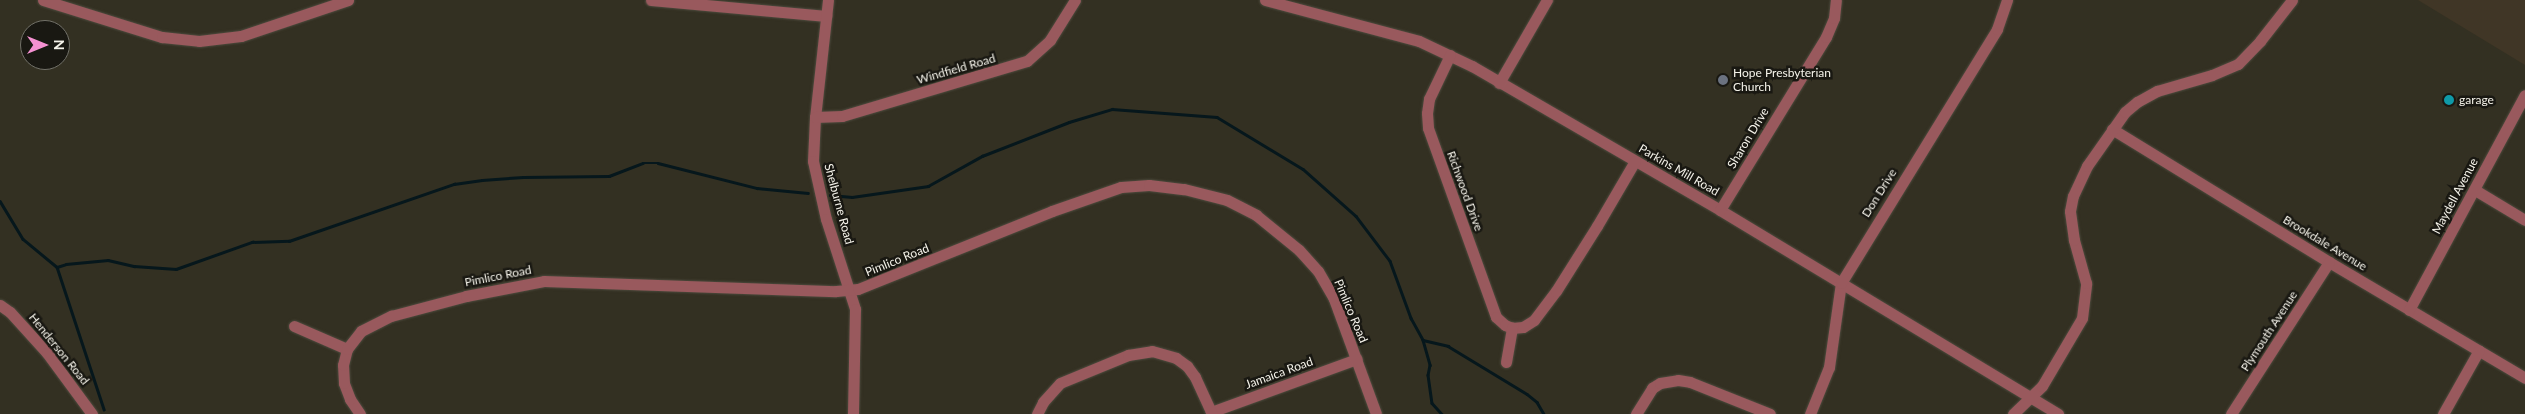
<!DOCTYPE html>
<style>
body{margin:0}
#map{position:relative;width:2525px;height:414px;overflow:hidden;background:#333022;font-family:Lato,sans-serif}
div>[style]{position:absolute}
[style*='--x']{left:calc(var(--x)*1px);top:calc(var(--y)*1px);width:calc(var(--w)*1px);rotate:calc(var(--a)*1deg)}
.commercial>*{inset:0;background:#403626}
.stream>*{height:2.5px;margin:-1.25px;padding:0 1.25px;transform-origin:1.25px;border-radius:1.25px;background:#06171c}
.roads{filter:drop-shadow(0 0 1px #4e4b3e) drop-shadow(0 0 1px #4e4b3e)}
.minor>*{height:11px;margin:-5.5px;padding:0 5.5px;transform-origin:5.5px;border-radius:5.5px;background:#99595d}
.dots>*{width:14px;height:14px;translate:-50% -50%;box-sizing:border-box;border:2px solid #191812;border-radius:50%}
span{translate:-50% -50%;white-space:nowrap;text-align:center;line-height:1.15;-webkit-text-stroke:5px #191812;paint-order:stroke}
.street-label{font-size:12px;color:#f5f3ea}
.poi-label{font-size:12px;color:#f5f3ea}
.left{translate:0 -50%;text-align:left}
.north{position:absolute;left:20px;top:20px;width:50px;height:50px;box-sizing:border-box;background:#191812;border:1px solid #717068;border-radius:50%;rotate:90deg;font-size:14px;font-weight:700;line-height:20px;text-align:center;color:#f5f3ea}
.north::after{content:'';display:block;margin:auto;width:18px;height:22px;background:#f591d2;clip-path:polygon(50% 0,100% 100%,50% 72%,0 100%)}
</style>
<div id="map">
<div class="commercial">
<i style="clip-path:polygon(2418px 0,2525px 0,2525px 65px)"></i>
</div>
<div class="stream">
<i style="--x:830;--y:195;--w:22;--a:5"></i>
<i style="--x:852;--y:197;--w:77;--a:-8.2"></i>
<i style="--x:928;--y:186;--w:62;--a:-29.1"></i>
<i style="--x:982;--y:156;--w:93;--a:-21.3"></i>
<i style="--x:1069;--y:122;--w:45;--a:-16.8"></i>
<i style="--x:1112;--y:109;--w:105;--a:4.4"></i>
<i style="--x:1217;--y:117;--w:100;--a:31.2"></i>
<i style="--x:1303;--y:169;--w:71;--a:41.6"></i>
<i style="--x:1356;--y:216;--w:56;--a:52.9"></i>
<i style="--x:1390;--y:261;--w:61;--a:69.8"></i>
<i style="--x:1411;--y:318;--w:25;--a:61"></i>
<i style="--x:1423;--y:340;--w:26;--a:74"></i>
<i style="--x:1430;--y:365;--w:10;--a:101"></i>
<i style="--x:1428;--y:375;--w:28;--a:82"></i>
<i style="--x:1432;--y:403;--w:15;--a:48"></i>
<i style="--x:0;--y:201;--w:44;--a:58.8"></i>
<i style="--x:23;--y:239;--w:44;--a:39.5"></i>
<i style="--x:57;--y:267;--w:150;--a:71.7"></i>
<i style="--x:57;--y:267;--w:9;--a:-18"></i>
<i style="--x:66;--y:264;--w:42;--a:-5.4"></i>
<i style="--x:108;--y:260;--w:27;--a:13"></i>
<i style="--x:134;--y:266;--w:42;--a:4.1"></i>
<i style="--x:176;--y:269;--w:81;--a:-19.6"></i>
<i style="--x:252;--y:242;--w:37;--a:-2"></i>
<i style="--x:289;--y:241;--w:175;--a:-19.1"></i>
<i style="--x:454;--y:184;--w:28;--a:-8"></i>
<i style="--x:482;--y:180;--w:41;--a:-4.2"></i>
<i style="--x:523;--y:177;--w:86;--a:-0.7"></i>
<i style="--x:609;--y:176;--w:36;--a:-21"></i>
<i style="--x:643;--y:163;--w:15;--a:0"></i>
<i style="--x:658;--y:163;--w:102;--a:14.2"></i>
<i style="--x:757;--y:188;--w:51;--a:5.6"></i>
<i style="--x:1423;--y:340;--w:26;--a:13"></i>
<i style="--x:1448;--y:346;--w:92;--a:31.3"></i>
<i style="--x:1527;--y:394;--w:13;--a:39"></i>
<i style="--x:1537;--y:402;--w:14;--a:60"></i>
</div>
<div class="roads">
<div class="minor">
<i style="--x:43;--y:0;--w:125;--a:17.3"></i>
<i style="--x:162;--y:37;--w:37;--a:6"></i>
<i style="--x:199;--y:41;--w:42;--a:-6.8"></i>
<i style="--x:241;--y:36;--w:113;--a:-18.6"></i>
<i style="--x:651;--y:0;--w:176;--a:5.2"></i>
<i style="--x:828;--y:0;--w:118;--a:96.3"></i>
<i style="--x:815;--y:117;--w:44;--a:92.6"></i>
<i style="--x:813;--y:161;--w:59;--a:77.4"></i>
<i style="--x:826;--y:219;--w:95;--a:72.1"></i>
<i style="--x:855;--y:309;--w:105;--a:91.1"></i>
<i style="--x:1265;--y:0;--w:159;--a:14.9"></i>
<i style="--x:1419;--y:41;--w:59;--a:25.3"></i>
<i style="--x:1472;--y:66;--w:287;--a:30.1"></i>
<i style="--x:1720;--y:210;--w:395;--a:31.1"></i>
<i style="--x:1450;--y:55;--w:49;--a:115.5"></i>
<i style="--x:1429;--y:99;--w:14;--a:98"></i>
<i style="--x:1427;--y:113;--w:15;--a:86"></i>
<i style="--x:1428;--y:128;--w:201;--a:70.2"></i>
<i style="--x:1496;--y:317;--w:12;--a:42"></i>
<i style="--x:1505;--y:325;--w:8;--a:23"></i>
<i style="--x:1512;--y:328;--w:11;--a:-5"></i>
<i style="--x:1523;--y:327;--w:13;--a:-32"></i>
<i style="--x:1534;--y:320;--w:36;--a:-53"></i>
<i style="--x:1556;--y:291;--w:77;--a:-57.8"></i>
<i style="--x:1597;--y:226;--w:75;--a:-59.7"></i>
<i style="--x:1499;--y:83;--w:96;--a:-60"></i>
<i style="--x:815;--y:117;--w:27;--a:-2"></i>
<i style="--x:842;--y:116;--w:193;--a:-16.6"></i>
<i style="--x:1027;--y:61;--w:31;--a:-42"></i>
<i style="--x:1050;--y:40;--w:47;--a:-58"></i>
<i style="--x:2112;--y:129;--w:255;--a:31.5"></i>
<i style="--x:2329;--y:262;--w:228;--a:30.6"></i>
<i style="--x:2475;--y:190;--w:58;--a:31"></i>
<i style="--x:1720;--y:210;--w:203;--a:-58.5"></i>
<i style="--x:1826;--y:37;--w:21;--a:-67"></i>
<i style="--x:1834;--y:18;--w:18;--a:-84"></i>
<i style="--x:0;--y:305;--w:12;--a:35"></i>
<i style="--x:10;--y:312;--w:55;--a:47.9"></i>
<i style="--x:47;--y:353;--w:76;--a:53.6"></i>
<i style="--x:2409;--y:310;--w:244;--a:-61.7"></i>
<i style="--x:294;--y:326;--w:58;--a:23.5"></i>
<i style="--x:1506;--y:362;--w:35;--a:-80"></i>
<i style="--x:1211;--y:412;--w:155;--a:-20"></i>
<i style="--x:360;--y:414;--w:18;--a:-124"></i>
<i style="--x:350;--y:399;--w:17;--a:-111"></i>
<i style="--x:344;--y:383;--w:18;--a:-93"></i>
<i style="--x:343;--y:365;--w:16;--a:-76"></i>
<i style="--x:347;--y:349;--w:23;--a:-52"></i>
<i style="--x:361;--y:331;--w:34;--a:-27"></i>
<i style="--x:391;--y:316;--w:78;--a:-14.9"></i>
<i style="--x:466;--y:296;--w:79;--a:-10.9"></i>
<i style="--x:544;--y:281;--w:292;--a:2"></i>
<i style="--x:836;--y:291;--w:22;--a:-5"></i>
<i style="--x:858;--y:289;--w:209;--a:-21.9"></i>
<i style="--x:1052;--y:211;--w:73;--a:-19.2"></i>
<i style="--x:1121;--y:187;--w:28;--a:-4"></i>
<i style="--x:1149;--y:185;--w:35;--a:7"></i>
<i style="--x:1184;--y:189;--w:44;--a:14.3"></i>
<i style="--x:1227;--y:200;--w:33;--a:27"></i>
<i style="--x:1256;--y:215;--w:55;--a:39.1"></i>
<i style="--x:1299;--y:250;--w:28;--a:48"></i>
<i style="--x:1318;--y:271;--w:32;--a:60"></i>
<i style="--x:1334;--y:299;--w:122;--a:69.9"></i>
<i style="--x:1037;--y:414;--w:13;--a:-63"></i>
<i style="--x:1043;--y:402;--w:25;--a:-48"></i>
<i style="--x:1060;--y:383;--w:74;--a:-22.4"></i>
<i style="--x:1128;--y:355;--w:24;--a:-9"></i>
<i style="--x:1152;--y:351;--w:25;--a:16"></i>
<i style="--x:1176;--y:358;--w:14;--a:36"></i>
<i style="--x:1187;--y:366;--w:14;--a:54"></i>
<i style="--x:1195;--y:377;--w:41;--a:65.3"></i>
<i style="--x:1636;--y:414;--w:31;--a:-58"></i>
<i style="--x:1652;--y:388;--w:9;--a:-32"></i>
<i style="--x:1660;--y:383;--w:18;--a:-9"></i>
<i style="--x:1678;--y:380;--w:12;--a:9"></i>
<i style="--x:1690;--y:382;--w:86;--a:21.8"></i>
<i style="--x:1810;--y:414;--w:51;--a:-68"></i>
<i style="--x:1829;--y:367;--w:85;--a:-81.9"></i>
<i style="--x:1841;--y:283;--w:298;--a:-58.4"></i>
<i style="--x:1997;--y:29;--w:31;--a:-71"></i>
<i style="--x:2013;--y:414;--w:40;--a:-44"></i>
<i style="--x:2042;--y:386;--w:79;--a:-59.5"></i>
<i style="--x:2082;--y:318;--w:35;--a:-83"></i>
<i style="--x:2086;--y:283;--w:45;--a:-105.6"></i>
<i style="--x:2074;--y:240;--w:29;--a:-98"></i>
<i style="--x:2070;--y:211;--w:15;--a:-79"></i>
<i style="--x:2073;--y:196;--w:33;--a:-65"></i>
<i style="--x:2087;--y:166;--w:66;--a:-54.9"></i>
<i style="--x:2125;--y:112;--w:16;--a:-40"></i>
<i style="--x:2137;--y:102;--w:23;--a:-29"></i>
<i style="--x:2157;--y:91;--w:57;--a:-16.2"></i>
<i style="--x:2212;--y:75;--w:28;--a:-23"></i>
<i style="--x:2238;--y:64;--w:32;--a:-46"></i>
<i style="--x:2260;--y:41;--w:52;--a:-52"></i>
<i style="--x:2231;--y:414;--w:181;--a:-57.2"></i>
<i style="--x:2443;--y:414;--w:73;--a:-60.6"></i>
</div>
</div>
<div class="dots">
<i style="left:1723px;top:80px;background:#6b7280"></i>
<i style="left:2449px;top:100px;background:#0f9aa8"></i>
</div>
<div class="street-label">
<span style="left:956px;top:69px;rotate:-16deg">Windfield Road</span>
<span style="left:1748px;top:138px;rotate:-59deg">Sharon Drive</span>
<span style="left:1679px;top:170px;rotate:30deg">Parkins Mill Road</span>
<span style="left:1465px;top:191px;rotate:70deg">Richwood Drive</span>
<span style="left:1879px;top:193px;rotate:-58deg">Don Drive</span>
<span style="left:2455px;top:196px;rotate:-62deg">Maydell Avenue</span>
<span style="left:839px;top:204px;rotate:75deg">Shelburne Road</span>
<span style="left:2325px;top:243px;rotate:31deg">Brookdale Avenue</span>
<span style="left:897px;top:260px;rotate:-22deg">Pimlico Road</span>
<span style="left:498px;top:276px;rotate:-11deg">Pimlico Road</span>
<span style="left:1351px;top:311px;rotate:67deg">Pimlico Road</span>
<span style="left:2269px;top:331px;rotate:-57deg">Plymouth Avenue</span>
<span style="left:59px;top:349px;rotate:51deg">Henderson Road</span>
<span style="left:1279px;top:373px;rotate:-20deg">Jamaica Road</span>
</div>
<div class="poi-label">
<span class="left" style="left:1733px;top:80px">Hope Presbyterian<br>Church</span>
<span class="left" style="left:2459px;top:100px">garage</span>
</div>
<div class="north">N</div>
</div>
